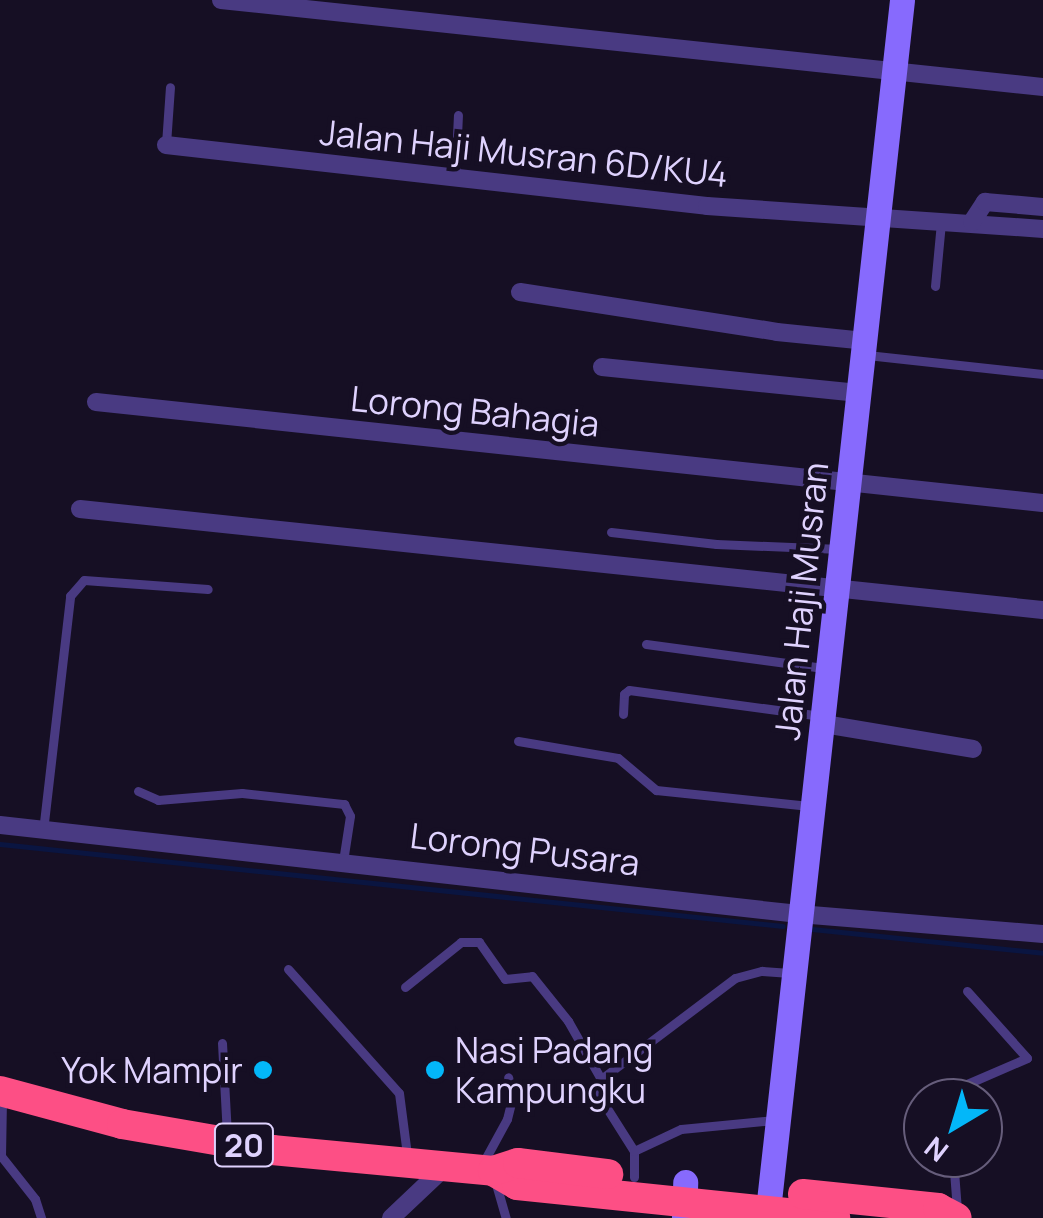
<!DOCTYPE html>
<style>
body{margin:0}
#map{position:relative;width:1043px;height:1218px;overflow:hidden;background:#160f24;font-family:Manrope,sans-serif}
div>[style]{position:absolute}
[style*='--x']{left:calc(var(--x)*1px);top:calc(var(--y)*1px);width:calc(var(--w)*1px);rotate:calc(var(--a)*1deg)}
.stream>*{height:5px;margin:-2.5px;padding:0 2.5px;transform-origin:2.5px;border-radius:2.5px;background:#0a1541}
.lane>*{height:9px;margin:-4.5px;padding:0 4.5px;transform-origin:4.5px;border-radius:4.5px;background:#493a82}
.street>*{height:18px;margin:-9px;padding:0 9px;transform-origin:9px;border-radius:9px;background:#493a82}
.secondary>*{height:25px;margin:-12.5px;padding:0 12.5px;transform-origin:12.5px;border-radius:12.5px;background:#876afd}
.highway>*{height:30px;margin:-15px;padding:0 15px;transform-origin:15px;border-radius:15px;background:#fd4f85}
.dots>*{width:28px;height:28px;translate:-50% -50%;box-sizing:border-box;border:5px solid #160f24;border-radius:50%}
span{translate:-50% -50%;white-space:nowrap;text-align:center;line-height:1.15;-webkit-text-stroke:9px #160f24;paint-order:stroke}
.shield-label span{padding:2px 8px;background:#160f24;border:2px solid;border-radius:8px;-webkit-text-stroke-width:0}
.shield-label{font-size:32px;color:#dfd2fe;font-weight:700}
.street-label{font-size:35px;color:#dfd2fe}
.poi-label{font-size:35px;color:#dfd2fe}
.left{translate:0 -50%;text-align:left}
.right{translate:-100% -50%;text-align:right}
.north{position:absolute;left:903px;top:1078px;width:100px;height:100px;box-sizing:border-box;background:#160f24;border:2px solid #665d7b;border-radius:50%;rotate:218deg;font-size:28px;font-weight:700;line-height:40px;text-align:center;color:#dfd2fe}
.north::after{content:'';display:block;margin:auto;width:35px;height:45px;background:#03b7f9;clip-path:polygon(50% 0,100% 100%,50% 72%,0 100%)}
</style>
<div id="map">
<div class="stream">
<i style="--x:0;--y:844;--w:787;--a:5.98"></i>
<i style="--x:812;--y:929;--w:232;--a:5.9"></i>
</div>
<div class="lane">
<i style="--x:166;--y:144;--w:57;--a:-86"></i>
<i style="--x:455;--y:178;--w:63;--a:-87.3"></i>
<i style="--x:935;--y:286;--w:63;--a:-84.6"></i>
<i style="--x:867;--y:355;--w:177;--a:6.2"></i>
<i style="--x:611;--y:532;--w:106;--a:6.5"></i>
<i style="--x:716;--y:544;--w:124;--a:2.3"></i>
<i style="--x:646;--y:644;--w:179;--a:7.7"></i>
<i style="--x:623;--y:714;--w:20;--a:-87"></i>
<i style="--x:624;--y:694;--w:6;--a:-39"></i>
<i style="--x:629;--y:690;--w:194;--a:7.7"></i>
<i style="--x:518;--y:741;--w:101;--a:9.6"></i>
<i style="--x:618;--y:758;--w:50;--a:40.1"></i>
<i style="--x:656;--y:790;--w:154;--a:6"></i>
<i style="--x:138;--y:791;--w:22;--a:24"></i>
<i style="--x:158;--y:800;--w:84;--a:-4.8"></i>
<i style="--x:242;--y:793;--w:103;--a:6.2"></i>
<i style="--x:344;--y:804;--w:13;--a:63"></i>
<i style="--x:350;--y:816;--w:46;--a:98.8"></i>
<i style="--x:43;--y:831;--w:237;--a:-83.4"></i>
<i style="--x:70;--y:596;--w:21;--a:-49"></i>
<i style="--x:84;--y:580;--w:124;--a:4.2"></i>
<i style="--x:288;--y:969;--w:166;--a:48.2"></i>
<i style="--x:399;--y:1093;--w:63;--a:82.6"></i>
<i style="--x:405;--y:987;--w:72;--a:-38.8"></i>
<i style="--x:461;--y:942;--w:18;--a:0"></i>
<i style="--x:479;--y:942;--w:45;--a:54.9"></i>
<i style="--x:505;--y:979;--w:27;--a:-6"></i>
<i style="--x:532;--y:976;--w:58;--a:51.3"></i>
<i style="--x:568;--y:1021;--w:67;--a:60.4"></i>
<i style="--x:222;--y:1043;--w:91;--a:86.9"></i>
<i style="--x:948;--y:1098;--w:16;--a:-43"></i>
<i style="--x:960;--y:1087;--w:73;--a:-23.4"></i>
<i style="--x:1027;--y:1058;--w:90;--a:-131.8"></i>
<i style="--x:2;--y:1099;--w:57;--a:91"></i>
<i style="--x:1;--y:1156;--w:55;--a:51.7"></i>
<i style="--x:35;--y:1199;--w:20;--a:72"></i>
<i style="--x:634;--y:1151;--w:67;--a:-122.3"></i>
<i style="--x:598;--y:1094;--w:15;--a:-79"></i>
<i style="--x:601;--y:1079;--w:168;--a:-37"></i>
<i style="--x:735;--y:978;--w:28;--a:-15"></i>
<i style="--x:762;--y:971;--w:28;--a:4"></i>
<i style="--x:953;--y:1158;--w:52;--a:85.6"></i>
<i style="--x:483;--y:1163;--w:50;--a:-61.4"></i>
<i style="--x:507;--y:1119;--w:21;--a:-76"></i>
<i style="--x:512;--y:1099;--w:22;--a:-100"></i>
<i style="--x:634;--y:1177;--w:26;--a:-90"></i>
<i style="--x:634;--y:1151;--w:52;--a:-25.1"></i>
<i style="--x:681;--y:1129;--w:94;--a:-5.5"></i>
<i style="--x:496;--y:1184;--w:35;--a:74"></i>
</div>
<div class="street">
<i style="--x:221;--y:0;--w:827;--a:6.04"></i>
<i style="--x:166;--y:145;--w:544;--a:6.43"></i>
<i style="--x:707;--y:206;--w:337;--a:3.9"></i>
<i style="--x:972;--y:222;--w:24;--a:-57"></i>
<i style="--x:985;--y:202;--w:58;--a:4.9"></i>
<i style="--x:520;--y:292;--w:260;--a:8.8"></i>
<i style="--x:777;--y:332;--w:88;--a:5.8"></i>
<i style="--x:602;--y:367;--w:258;--a:5.8"></i>
<i style="--x:96;--y:402;--w:952;--a:6.09"></i>
<i style="--x:80;--y:509;--w:968;--a:5.99"></i>
<i style="--x:824;--y:724;--w:151;--a:9.5"></i>
<i style="--x:0;--y:825;--w:804;--a:6.36"></i>
<i style="--x:799;--y:914;--w:245;--a:4.7"></i>
<i style="--x:391;--y:1218;--w:74;--a:-43.4"></i>
</div>
<div class="secondary">
<i style="--x:768;--y:1210;--w:1217;--a:-83.68"></i>
<i style="--x:684;--y:1218;--w:36;--a:-88"></i>
</div>
<div class="highway">
<i style="--x:0;--y:1091;--w:126;--a:15.1"></i>
<i style="--x:122;--y:1124;--w:152;--a:9.8"></i>
<i style="--x:272;--y:1150;--w:222;--a:5.4"></i>
<i style="--x:493;--y:1171;--w:28;--a:30"></i>
<i style="--x:517;--y:1185;--w:320;--a:5.9"></i>
<i style="--x:493;--y:1171;--w:26;--a:-18"></i>
<i style="--x:518;--y:1163;--w:91;--a:7"></i>
<i style="--x:803;--y:1194;--w:136;--a:5.9"></i>
<i style="--x:938;--y:1208;--w:21;--a:28"></i>
</div>
<div class="dots">
<i style="left:263px;top:1070px;background:#03b7f9"></i>
<i style="left:435px;top:1070px;background:#03b7f9"></i>
</div>
<div class="shield-label">
<span style="left:244px;top:1145px">20</span>
</div>
<div class="street-label">
<span style="left:524px;top:153px;rotate:6deg">Jalan Haji Musran 6D/KU4</span>
<span style="left:475px;top:411px;rotate:6deg">Lorong Bahagia</span>
<span style="left:801px;top:601px;rotate:-84deg">Jalan Haji Musran</span>
<span style="left:525px;top:849px;rotate:7deg">Lorong Pusara</span>
</div>
<div class="poi-label">
<span class="left" style="left:455px;top:1070px">Nasi Padang<br>Kampungku</span>
<span class="right" style="left:243px;top:1070px">Yok Mampir</span>
</div>
<div class="north">N</div>
</div>
